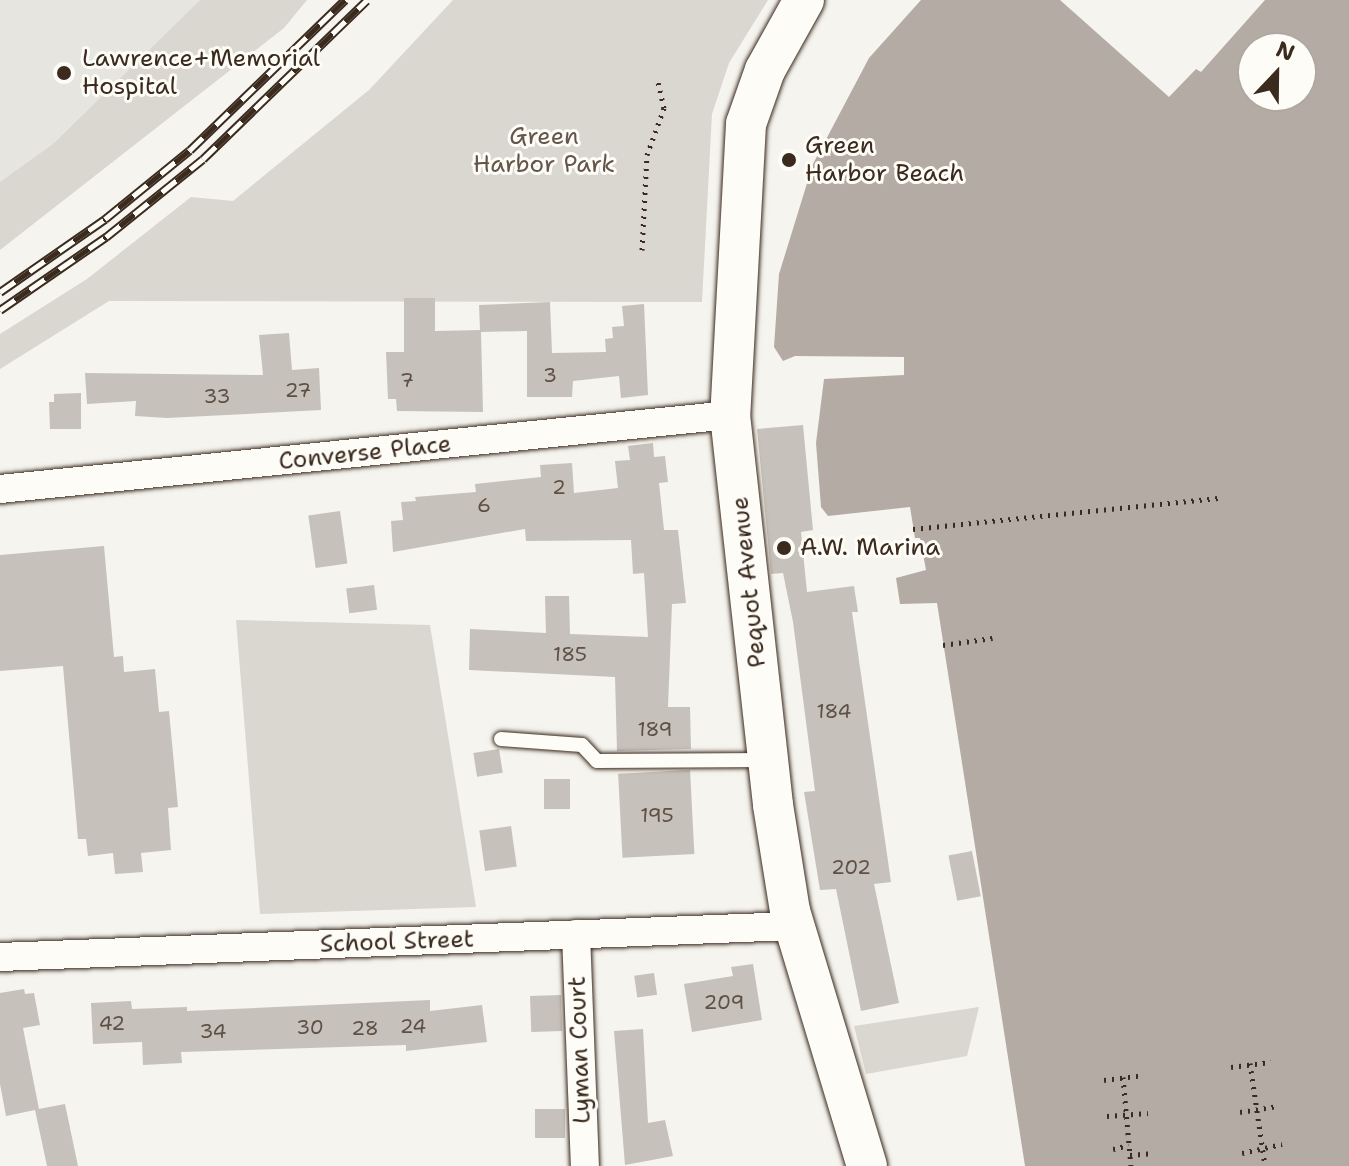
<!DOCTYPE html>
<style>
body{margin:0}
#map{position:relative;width:1349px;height:1166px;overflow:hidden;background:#f5f4ee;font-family:"Shantell Sans",sans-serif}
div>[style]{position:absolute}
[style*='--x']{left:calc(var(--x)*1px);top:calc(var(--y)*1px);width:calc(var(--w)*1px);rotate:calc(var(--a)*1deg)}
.built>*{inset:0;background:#e7e5df}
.green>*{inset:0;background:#dad6d0}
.water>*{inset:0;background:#b4aca4}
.building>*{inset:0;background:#c7c1bb;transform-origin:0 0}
.path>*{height:5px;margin-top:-2.5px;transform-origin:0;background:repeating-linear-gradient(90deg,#3b2a1e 0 2px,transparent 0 8px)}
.roads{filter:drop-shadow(0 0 2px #3b2a1e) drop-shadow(0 0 2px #3b2a1e)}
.lane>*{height:14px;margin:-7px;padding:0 7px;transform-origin:7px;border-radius:7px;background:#fdfcf7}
.street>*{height:28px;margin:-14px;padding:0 14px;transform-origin:14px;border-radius:14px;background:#fdfcf7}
.secondary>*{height:40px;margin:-20px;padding:0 20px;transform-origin:20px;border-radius:20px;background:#fdfcf7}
.rail>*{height:9px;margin-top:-4.5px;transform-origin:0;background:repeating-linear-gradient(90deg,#fdfcf7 0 18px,#3b2a1e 0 36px);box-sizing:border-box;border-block:2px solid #3b2a1e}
.dots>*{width:22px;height:22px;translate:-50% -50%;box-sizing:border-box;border:4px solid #fdfcf7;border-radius:50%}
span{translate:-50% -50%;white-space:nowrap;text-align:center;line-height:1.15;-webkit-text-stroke:6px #fdfcf7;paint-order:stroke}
.number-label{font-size:20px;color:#5e5045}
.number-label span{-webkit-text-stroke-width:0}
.poi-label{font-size:24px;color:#3b2a1e}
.left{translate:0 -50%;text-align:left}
.park-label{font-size:24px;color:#63554a}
.street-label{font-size:24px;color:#3b2a1e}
.north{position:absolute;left:1237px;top:32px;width:80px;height:80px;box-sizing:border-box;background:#fdfcf7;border:2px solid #afa8a0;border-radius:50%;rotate:22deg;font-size:22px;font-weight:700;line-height:32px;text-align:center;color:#3b2a1e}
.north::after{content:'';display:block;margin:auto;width:28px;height:36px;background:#3b2a1e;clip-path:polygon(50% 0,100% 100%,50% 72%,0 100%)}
</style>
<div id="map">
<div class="built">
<i style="clip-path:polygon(0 0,200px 0,54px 143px,0 182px)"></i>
</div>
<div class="green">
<i style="clip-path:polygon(200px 0,307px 0,284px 28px,0 250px,0 182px,54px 143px)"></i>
<i style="clip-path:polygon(453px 0,768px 0,729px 63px,712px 114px,702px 302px,109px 301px,0 369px,0 334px,87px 279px,191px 197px,233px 201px,369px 90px)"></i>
<i style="clip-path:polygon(236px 620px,430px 625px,476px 907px,260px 914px)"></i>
<i style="clip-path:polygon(979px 1007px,967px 1056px,866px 1074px,854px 1026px)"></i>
</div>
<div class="water">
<i style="clip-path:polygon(evenodd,921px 0,1060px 0,1169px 97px,1196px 69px,1201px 72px,1265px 0,1349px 0,1349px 1166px,1025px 1166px,937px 603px,900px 604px,896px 578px,926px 570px,920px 538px,915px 538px,910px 507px,828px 516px,821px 507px,816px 443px,824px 379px,904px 375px,904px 357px,795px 356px,783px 361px,774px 347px,779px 274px,813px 164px,869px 58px,921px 0,1253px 48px,1301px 48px,1301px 96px,1253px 96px,1253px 48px)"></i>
</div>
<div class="building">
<i style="clip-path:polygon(404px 298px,435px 298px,435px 331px,480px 330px,479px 305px,550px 302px,552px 353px,606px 352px,605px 339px,613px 338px,612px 327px,624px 326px,622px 306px,644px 304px,648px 395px,621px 398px,619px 376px,573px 381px,572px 397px,527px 397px,527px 331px,481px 332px,483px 412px,397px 411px,396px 399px,388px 399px,386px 352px,404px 352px)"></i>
<i style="clip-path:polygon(289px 333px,292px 370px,319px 368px,321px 410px,167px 418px,135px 416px,136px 401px,87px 404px,85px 373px,263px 375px,259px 335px)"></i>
<i style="clip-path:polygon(81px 393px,81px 429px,50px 429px,49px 402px,54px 402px,54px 394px)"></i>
<i style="clip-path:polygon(803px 425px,813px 530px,801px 532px,807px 592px,854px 586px,858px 612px,852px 612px,891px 882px,874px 884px,899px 1003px,861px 1011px,836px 889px,820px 890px,804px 792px,815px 791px,793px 622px,783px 573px,771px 574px,765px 511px,757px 429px)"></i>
<i style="clip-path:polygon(653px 443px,654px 457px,665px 456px,668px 482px,659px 483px,664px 530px,678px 530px,686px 603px,672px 604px,668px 707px,690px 707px,691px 749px,617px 751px,615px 677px,469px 670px,470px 629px,546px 633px,545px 596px,569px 596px,570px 634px,648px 637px,644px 573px,633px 574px,631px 540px,526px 541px,525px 529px,393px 552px,391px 521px,403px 520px,401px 502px,416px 501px,415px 497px,476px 492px,475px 484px,541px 477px,540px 465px,572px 463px,574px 493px,618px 488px,615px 461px,630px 460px,628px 446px)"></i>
<i style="left:340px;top:511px;width:53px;height:32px;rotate:82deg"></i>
<i style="clip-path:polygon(104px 546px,114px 657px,123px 656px,124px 672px,155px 669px,159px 712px,169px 711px,178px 807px,168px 808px,171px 850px,141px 853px,143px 872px,115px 874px,113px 853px,88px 856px,86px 839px,78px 839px,63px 666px,0 671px,0 555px)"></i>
<i style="left:374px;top:585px;width:25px;height:28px;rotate:83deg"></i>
<i style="left:499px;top:749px;width:24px;height:26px;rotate:81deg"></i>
<i style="left:690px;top:770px;width:84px;height:72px;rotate:87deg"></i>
<i style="left:570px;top:779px;width:30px;height:26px;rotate:90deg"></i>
<i style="left:511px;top:826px;width:41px;height:32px;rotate:82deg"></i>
<i style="left:972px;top:851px;width:46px;height:24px;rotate:79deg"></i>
<i style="clip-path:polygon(753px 964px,762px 1020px,692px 1032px,684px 984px,733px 976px,731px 967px)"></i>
<i style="left:654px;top:973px;width:22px;height:20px;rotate:82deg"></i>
<i style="clip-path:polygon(24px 989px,25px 994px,34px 993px,40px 1025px,23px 1028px,39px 1109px,65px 1104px,78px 1166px,47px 1166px,35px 1110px,6px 1116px,0 1084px,0 993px)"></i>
<i style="left:561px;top:995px;width:36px;height:31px;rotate:88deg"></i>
<i style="clip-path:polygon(430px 1000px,430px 1011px,482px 1005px,487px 1042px,406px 1051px,406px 1045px,181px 1052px,182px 1063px,143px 1065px,142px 1042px,93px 1044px,91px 1003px,131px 1001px,132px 1009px,187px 1007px,187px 1011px)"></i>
<i style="clip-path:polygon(643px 1029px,648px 1123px,665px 1120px,673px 1156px,625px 1165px,614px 1031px)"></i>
<i style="left:535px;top:1109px;width:30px;height:29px"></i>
</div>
<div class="path">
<i style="--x:642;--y:250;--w:95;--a:-87"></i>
<i style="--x:647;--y:155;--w:50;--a:-70.1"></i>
<i style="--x:664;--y:108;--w:31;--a:-103"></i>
<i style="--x:913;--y:529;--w:307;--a:-5.8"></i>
<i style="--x:943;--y:645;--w:50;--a:-8"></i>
<i style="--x:1250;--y:1063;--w:104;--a:81.7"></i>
<i style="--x:1231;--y:1067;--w:40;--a:-7.1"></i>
<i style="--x:1123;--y:1077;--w:89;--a:84.9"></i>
<i style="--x:1104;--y:1080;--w:38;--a:-7"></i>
<i style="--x:1240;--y:1112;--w:36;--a:-9"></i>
<i style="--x:1107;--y:1116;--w:41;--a:-4.2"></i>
<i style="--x:1113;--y:1149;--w:16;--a:-14"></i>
<i style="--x:1242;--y:1153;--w:41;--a:-12.7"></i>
<i style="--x:1130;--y:1155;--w:21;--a:-5"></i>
</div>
<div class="roads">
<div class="lane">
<i style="--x:501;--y:739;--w:81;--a:4.2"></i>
<i style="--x:582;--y:745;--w:22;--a:47"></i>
<i style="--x:597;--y:761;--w:170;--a:-0.3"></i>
</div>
<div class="street">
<i style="--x:0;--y:489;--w:734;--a:-5.79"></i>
<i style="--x:576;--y:934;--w:232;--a:87.8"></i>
<i style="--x:0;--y:957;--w:794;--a:-2.24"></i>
</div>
<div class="secondary">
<i style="--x:804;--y:0;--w:80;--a:119.1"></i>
<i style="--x:765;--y:70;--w:57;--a:109.4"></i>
<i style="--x:746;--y:124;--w:291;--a:93.1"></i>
<i style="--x:730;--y:415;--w:392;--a:83.7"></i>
<i style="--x:773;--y:805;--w:107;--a:80.9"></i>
<i style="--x:790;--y:911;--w:266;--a:73.2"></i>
</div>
</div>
<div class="rail">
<i style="--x:0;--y:292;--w:128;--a:-34.8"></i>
<i style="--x:105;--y:219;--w:109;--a:-39.1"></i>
<i style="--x:190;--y:150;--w:216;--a:-44.1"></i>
<i style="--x:0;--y:310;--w:129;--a:-34.6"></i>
<i style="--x:106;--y:237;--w:124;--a:-38.8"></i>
<i style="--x:203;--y:159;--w:228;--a:-44.1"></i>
</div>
<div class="dots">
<i style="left:64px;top:73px;background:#3b2a1e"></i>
<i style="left:789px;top:160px;background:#3b2a1e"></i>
<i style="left:784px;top:548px;background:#3b2a1e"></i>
</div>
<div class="number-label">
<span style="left:550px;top:375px">3</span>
<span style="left:407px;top:380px">7</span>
<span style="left:298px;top:390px">27</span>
<span style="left:217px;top:396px">33</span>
<span style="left:559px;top:487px">2</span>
<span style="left:484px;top:505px">6</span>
<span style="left:570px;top:654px">185</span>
<span style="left:834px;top:711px">184</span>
<span style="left:655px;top:729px">189</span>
<span style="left:657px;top:815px">195</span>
<span style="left:851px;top:867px">202</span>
<span style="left:724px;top:1002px">209</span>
<span style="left:112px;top:1023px">42</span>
<span style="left:413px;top:1026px">24</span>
<span style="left:310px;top:1027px">30</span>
<span style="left:365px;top:1028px">28</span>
<span style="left:213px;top:1031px">34</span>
</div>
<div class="poi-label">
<span class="left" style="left:82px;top:73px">Lawrence+Memorial<br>Hospital</span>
<span class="left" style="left:805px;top:160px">Green<br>Harbor Beach</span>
<span class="left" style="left:800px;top:548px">A.W. Marina</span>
</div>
<div class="park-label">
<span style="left:544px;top:151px">Green<br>Harbor Park</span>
</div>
<div class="street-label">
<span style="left:365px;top:453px;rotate:-6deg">Converse Place</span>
<span style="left:749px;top:582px;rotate:-96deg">Pequot Avenue</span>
<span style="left:397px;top:942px;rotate:-2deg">School Street</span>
<span style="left:580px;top:1050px;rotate:-92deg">Lyman Court</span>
</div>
<div class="north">N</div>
</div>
